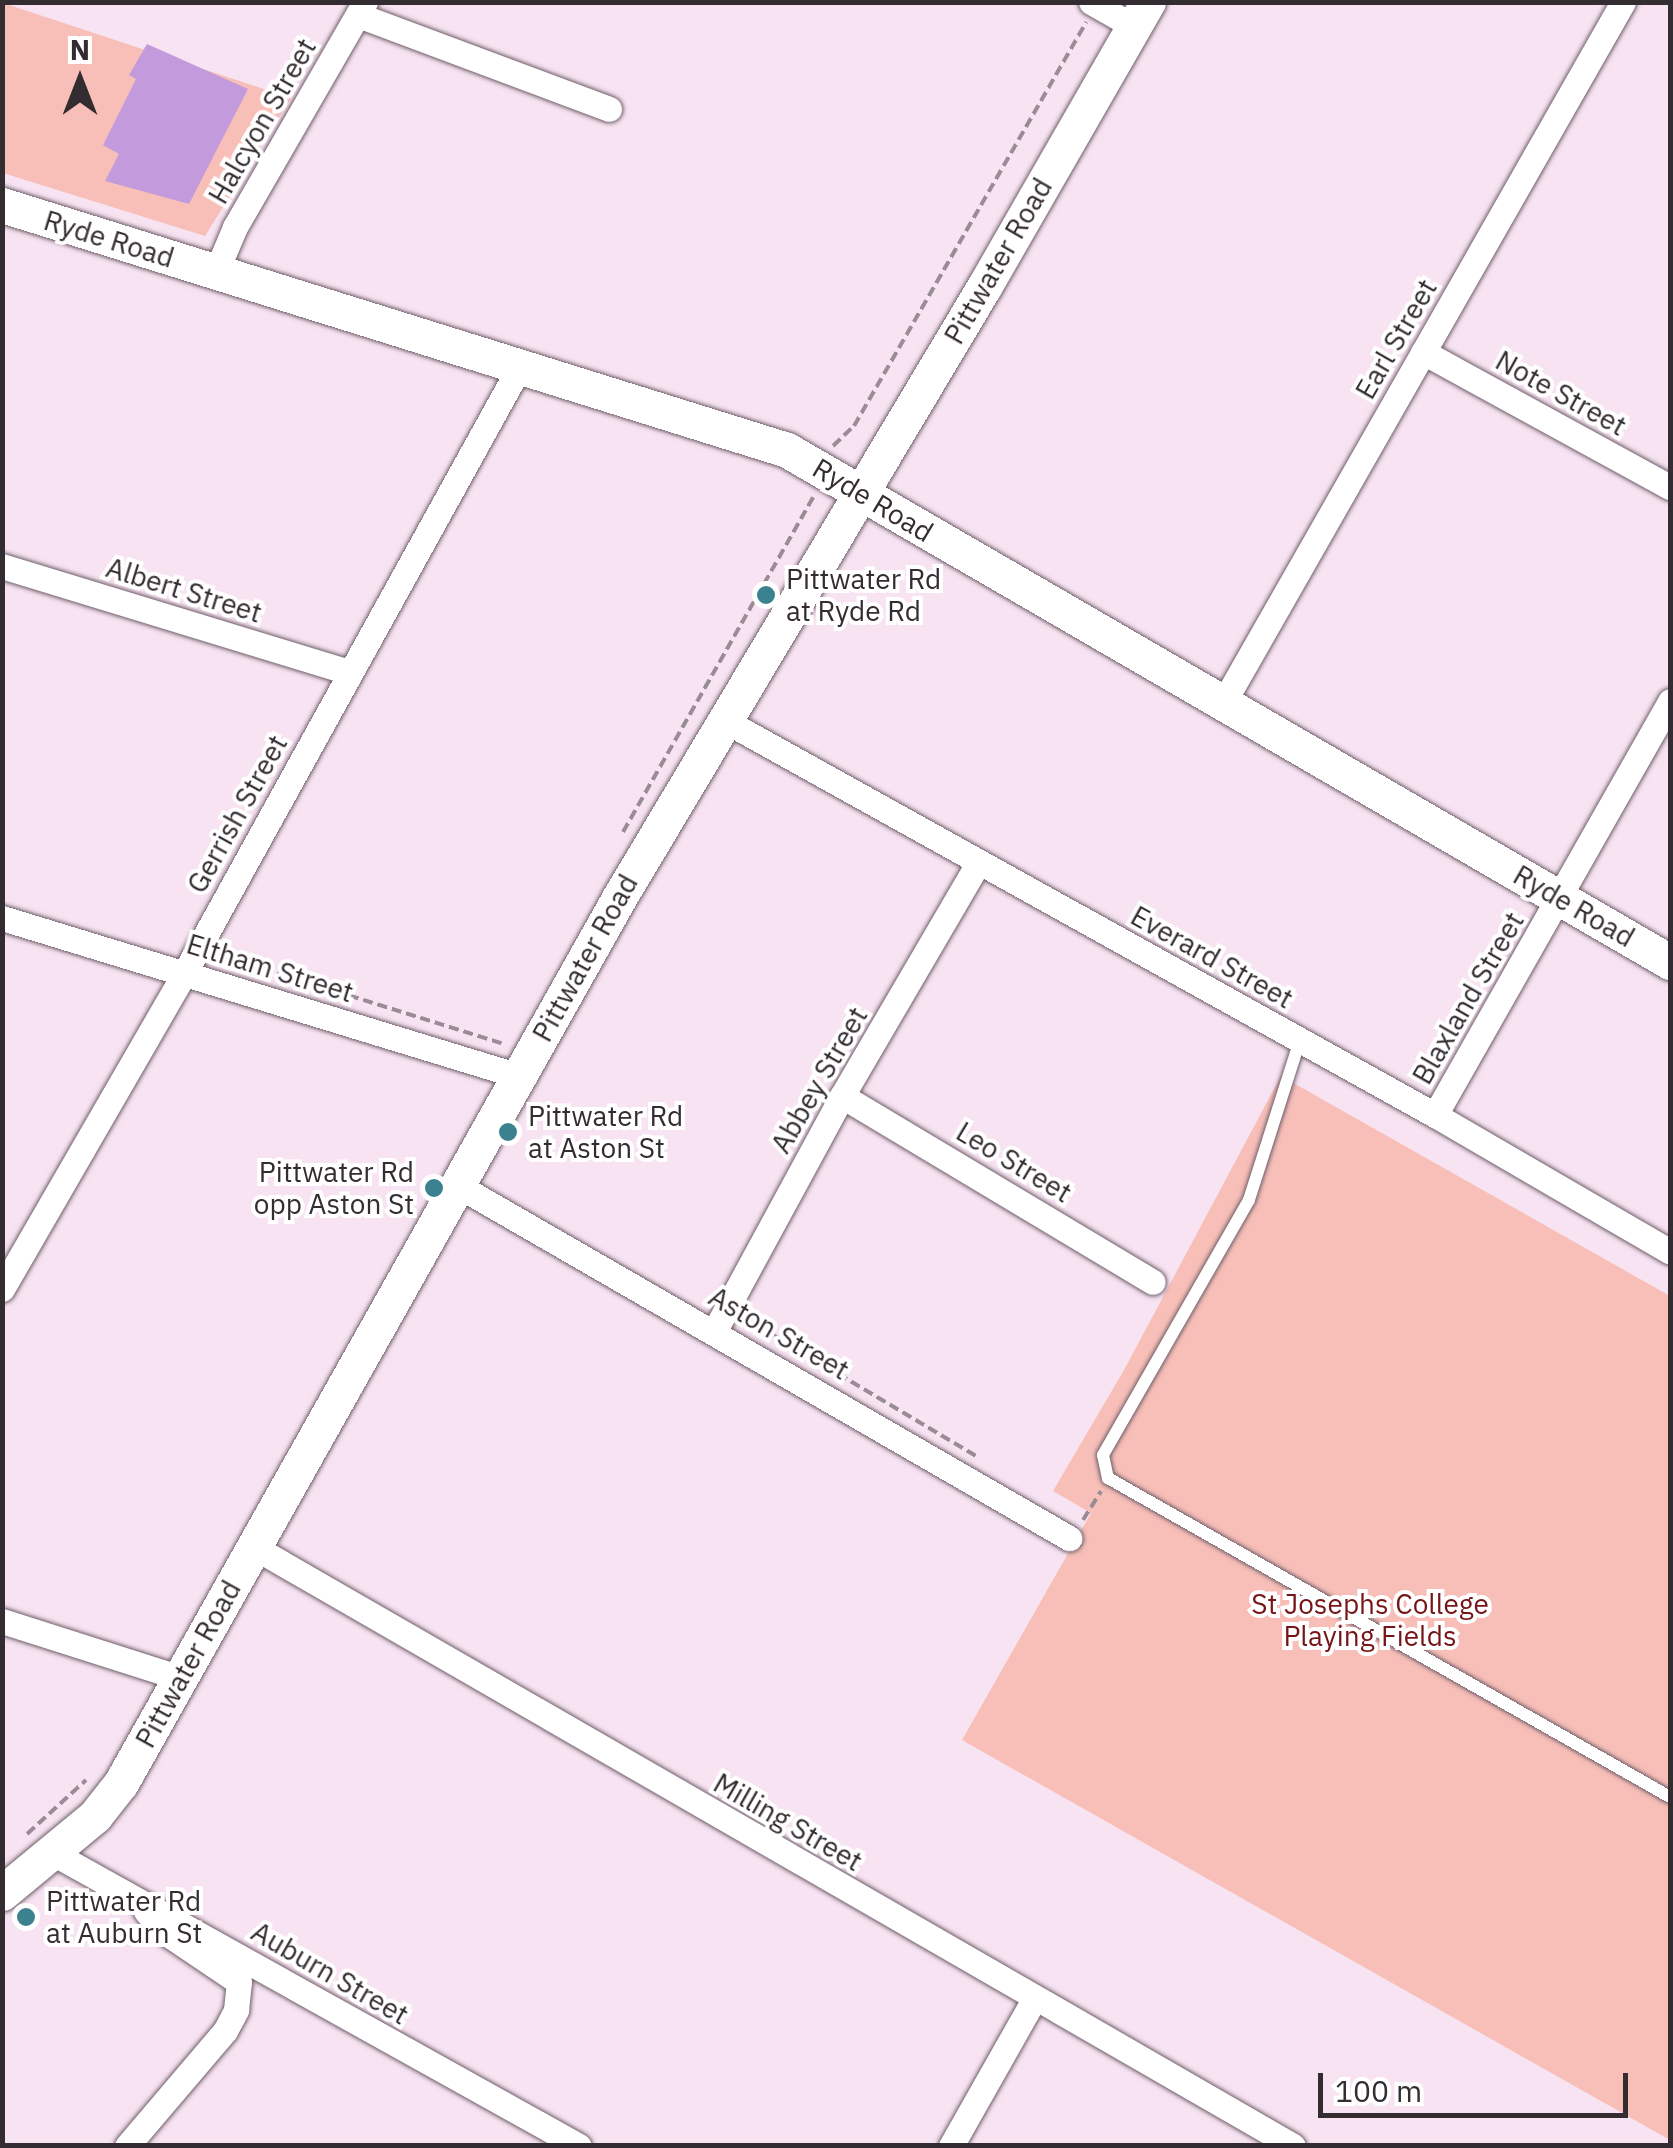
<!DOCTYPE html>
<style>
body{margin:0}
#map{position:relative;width:1673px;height:2148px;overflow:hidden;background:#f7e3f1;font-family:"IBM Plex Sans",sans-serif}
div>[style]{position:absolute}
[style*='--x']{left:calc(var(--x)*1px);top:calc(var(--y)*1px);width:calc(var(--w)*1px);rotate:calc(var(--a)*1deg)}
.green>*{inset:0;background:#f8bfb8}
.building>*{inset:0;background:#c39bdc}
.path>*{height:4px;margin-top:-2px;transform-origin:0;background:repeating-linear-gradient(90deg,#9a8c96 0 10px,transparent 0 15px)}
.roads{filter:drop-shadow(0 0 2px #6f5e6a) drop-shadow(0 0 2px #6f5e6a)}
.lane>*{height:12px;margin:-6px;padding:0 6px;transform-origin:6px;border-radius:6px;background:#fff}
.street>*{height:25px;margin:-12.5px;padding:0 12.5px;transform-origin:12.5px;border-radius:12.5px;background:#fff}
.secondary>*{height:35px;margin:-17.5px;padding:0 17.5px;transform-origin:17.5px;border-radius:17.5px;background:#fff}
.dots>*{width:28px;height:28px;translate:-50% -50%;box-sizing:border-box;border:5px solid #fff;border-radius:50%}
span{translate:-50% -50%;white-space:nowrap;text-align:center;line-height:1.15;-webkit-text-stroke:8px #fff;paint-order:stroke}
.street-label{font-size:28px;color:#332c31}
.poi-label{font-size:28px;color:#332c31}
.left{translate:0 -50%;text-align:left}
.right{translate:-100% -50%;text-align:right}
.park-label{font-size:28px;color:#751517}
.frame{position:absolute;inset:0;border:5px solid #332c31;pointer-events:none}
.north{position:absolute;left:30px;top:30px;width:100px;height:100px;-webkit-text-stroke:8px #fff;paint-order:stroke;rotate:0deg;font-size:28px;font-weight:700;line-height:40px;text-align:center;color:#332c31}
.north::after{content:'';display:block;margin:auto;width:35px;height:45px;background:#332c31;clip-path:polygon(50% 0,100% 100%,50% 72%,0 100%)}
.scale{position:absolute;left:1318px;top:2073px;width:310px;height:45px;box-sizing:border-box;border:5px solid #332c31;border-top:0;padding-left:12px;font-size:30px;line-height:35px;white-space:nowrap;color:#332c31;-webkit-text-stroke:8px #fff;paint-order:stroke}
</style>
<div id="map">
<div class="green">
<i style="clip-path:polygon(3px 3px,291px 98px,205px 236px,3px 173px)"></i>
<i style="clip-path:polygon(1281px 1076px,1670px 1296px,1670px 2140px,962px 1740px,1091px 1513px,1053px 1491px,1124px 1370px)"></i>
</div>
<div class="building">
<i style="clip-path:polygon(147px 44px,248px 89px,189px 204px,105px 181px,119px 154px,103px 145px,136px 79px,129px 75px)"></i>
</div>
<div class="path">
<i style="--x:833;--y:446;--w:29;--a:-44"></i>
<i style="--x:854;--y:426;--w:466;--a:-60.1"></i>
<i style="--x:623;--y:832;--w:385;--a:-60.4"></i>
<i style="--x:220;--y:955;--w:298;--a:17.4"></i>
<i style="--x:748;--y:1320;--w:265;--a:30.8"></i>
<i style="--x:1083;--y:1520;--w:34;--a:-58"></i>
<i style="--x:27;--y:1834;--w:80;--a:-42.5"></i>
</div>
<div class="roads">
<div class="lane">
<i style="--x:1300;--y:1040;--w:168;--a:107.7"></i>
<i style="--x:1249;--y:1200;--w:294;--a:119.8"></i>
<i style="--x:1103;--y:1455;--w:24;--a:78"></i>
<i style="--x:1108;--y:1478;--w:646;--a:29.58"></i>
</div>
<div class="street">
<i style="--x:1091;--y:2;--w:51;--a:29.6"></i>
<i style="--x:358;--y:15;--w:268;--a:20.5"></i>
<i style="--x:216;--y:272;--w:49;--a:-67.1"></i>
<i style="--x:235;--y:227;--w:260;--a:-60"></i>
<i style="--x:1423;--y:352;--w:281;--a:28.7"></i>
<i style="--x:2;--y:566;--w:363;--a:17"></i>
<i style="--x:1222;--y:705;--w:809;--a:-60.3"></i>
<i style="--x:722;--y:719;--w:816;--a:29.05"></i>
<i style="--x:1435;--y:1115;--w:272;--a:30.2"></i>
<i style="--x:2;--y:918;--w:541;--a:16.99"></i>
<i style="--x:842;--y:1096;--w:362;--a:30.9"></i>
<i style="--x:1435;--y:1115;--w:476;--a:-60.4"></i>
<i style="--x:457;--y:1185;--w:707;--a:29.98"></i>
<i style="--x:2;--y:1289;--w:364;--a:-60"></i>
<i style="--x:184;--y:974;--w:695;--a:-61.07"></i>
<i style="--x:715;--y:1330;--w:266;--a:-61.5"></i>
<i style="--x:842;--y:1096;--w:271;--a:-59.7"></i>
<i style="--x:254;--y:1547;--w:1199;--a:29.96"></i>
<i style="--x:2;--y:1621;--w:188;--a:17.7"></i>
<i style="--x:51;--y:1852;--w:604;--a:29.11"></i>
<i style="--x:127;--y:2146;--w:151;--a:-49.6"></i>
<i style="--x:225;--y:2031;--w:24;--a:-62"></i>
<i style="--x:236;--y:2010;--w:28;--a:-84"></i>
<i style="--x:239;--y:1982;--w:84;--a:-146.1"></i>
<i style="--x:169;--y:1935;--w:33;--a:-134"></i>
<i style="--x:951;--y:2146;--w:169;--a:-60.5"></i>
</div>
<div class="secondary">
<i style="--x:2;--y:205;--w:822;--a:17.33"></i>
<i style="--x:787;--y:450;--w:1021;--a:30.11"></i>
<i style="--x:2;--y:1893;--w:121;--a:-39.6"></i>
<i style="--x:95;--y:1816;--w:42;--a:-51.8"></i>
<i style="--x:121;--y:1783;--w:1015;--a:-60.63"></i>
<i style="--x:619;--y:898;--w:712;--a:-59.15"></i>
<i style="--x:984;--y:287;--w:329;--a:-60.1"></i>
</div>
</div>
<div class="dots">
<i style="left:766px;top:595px;background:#3c818f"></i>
<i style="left:508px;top:1132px;background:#3c818f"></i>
<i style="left:434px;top:1188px;background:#3c818f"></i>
<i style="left:26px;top:1917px;background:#3c818f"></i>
</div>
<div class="street-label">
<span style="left:262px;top:121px;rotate:-60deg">Halcyon Street</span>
<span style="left:109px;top:239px;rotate:17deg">Ryde Road</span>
<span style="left:998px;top:261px;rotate:-60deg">Pittwater Road</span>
<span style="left:1396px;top:339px;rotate:-60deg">Earl Street</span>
<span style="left:1561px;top:393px;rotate:29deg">Note Street</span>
<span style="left:873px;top:500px;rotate:31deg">Ryde Road</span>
<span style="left:184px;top:590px;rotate:17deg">Albert Street</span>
<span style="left:237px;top:814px;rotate:-61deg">Gerrish Street</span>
<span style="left:1574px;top:906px;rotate:30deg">Ryde Road</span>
<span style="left:1212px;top:957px;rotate:29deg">Everard Street</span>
<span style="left:585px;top:958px;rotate:-61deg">Pittwater Road</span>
<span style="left:270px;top:968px;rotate:17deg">Eltham Street</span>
<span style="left:1468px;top:998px;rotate:-60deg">Blaxland Street</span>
<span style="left:819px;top:1080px;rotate:-60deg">Abbey Street</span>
<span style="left:1014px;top:1162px;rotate:31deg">Leo Street</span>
<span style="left:779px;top:1333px;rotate:30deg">Aston Street</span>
<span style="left:188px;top:1664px;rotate:-61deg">Pittwater Road</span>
<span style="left:788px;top:1822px;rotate:30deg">Milling Street</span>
<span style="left:330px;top:1973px;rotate:30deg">Auburn Street</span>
</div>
<div class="poi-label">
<span class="left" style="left:786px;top:595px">Pittwater Rd<br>at Ryde Rd</span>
<span class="left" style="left:528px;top:1132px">Pittwater Rd<br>at Aston St</span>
<span class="right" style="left:414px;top:1188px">Pittwater Rd<br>opp Aston St</span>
<span class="left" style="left:46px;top:1917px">Pittwater Rd<br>at Auburn St</span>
</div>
<div class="park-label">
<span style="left:1370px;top:1620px">St Josephs College<br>Playing Fields</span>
</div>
<div class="frame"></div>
<div class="north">N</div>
<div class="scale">100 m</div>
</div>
